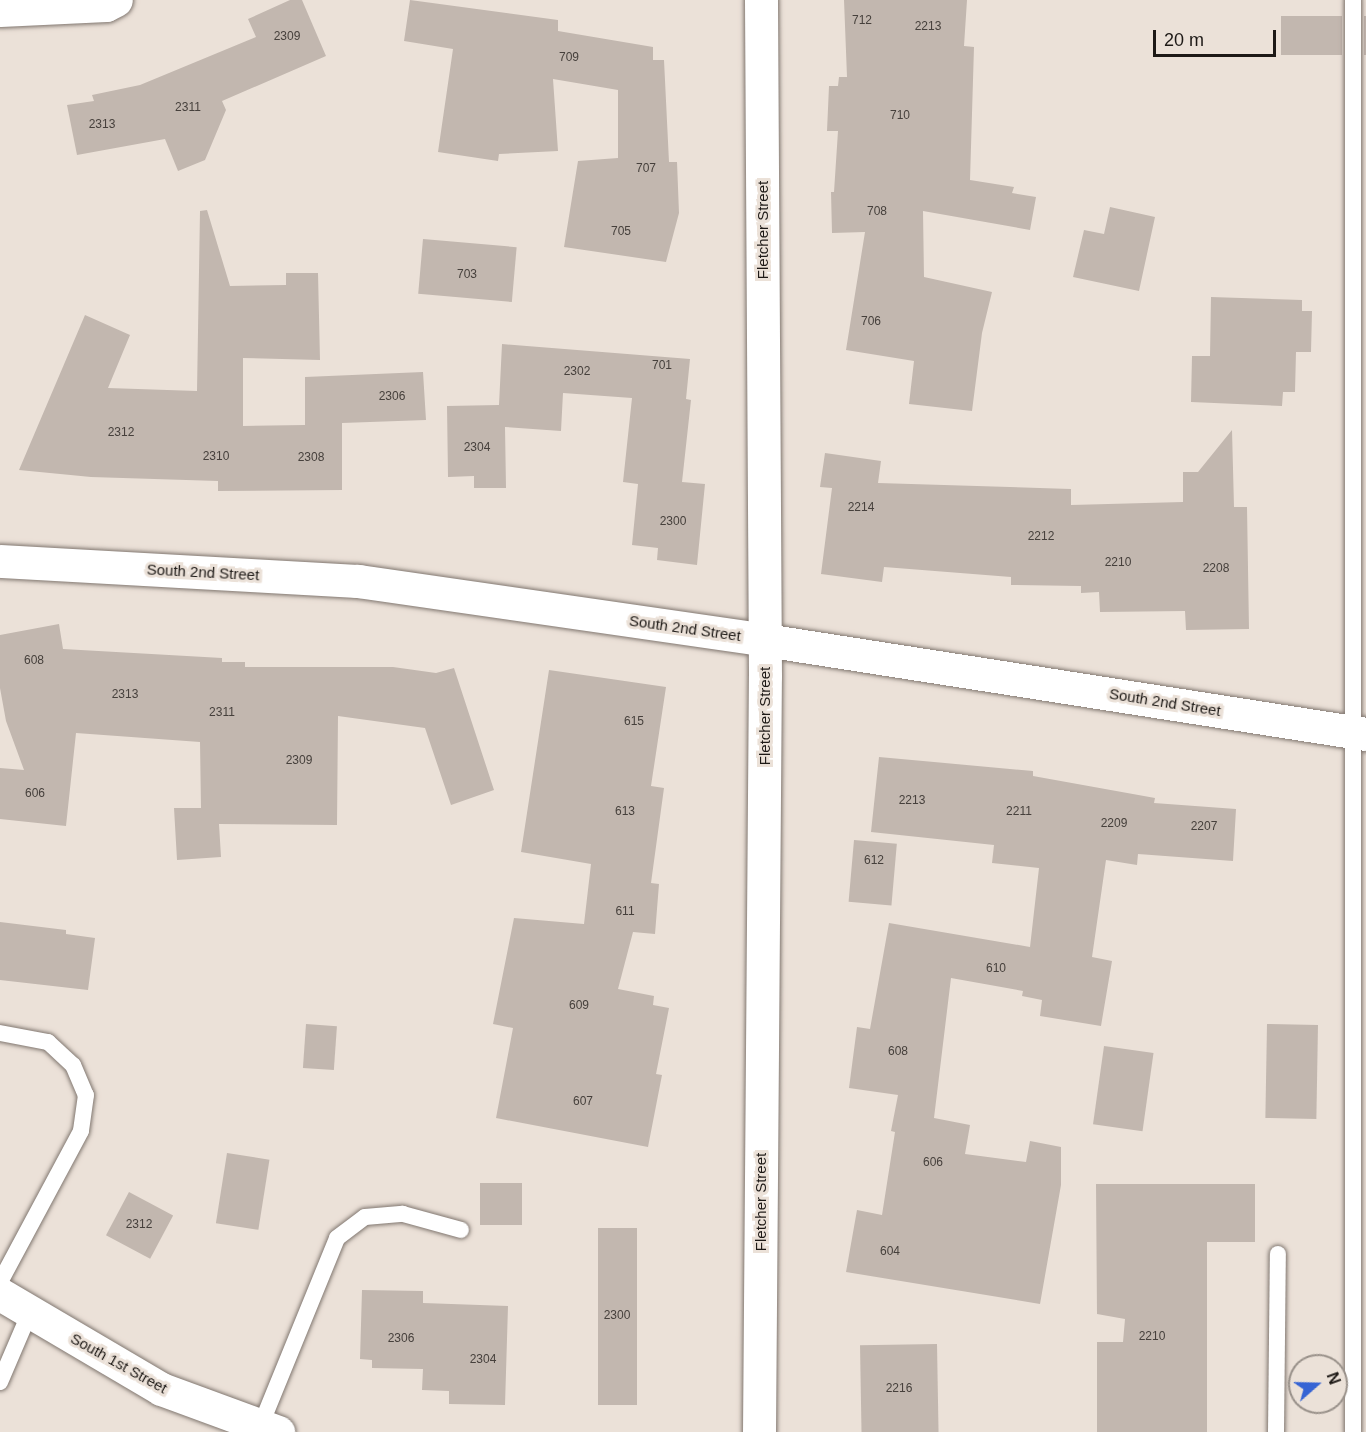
<!DOCTYPE html>
<style>
body{margin:0}
#map{position:relative;width:1366px;height:1432px;overflow:hidden;background:#ebe1d8;font-family:Arial,sans-serif}
div>[style]{position:absolute}
[style*='--x']{left:calc(var(--x)*1px);top:calc(var(--y)*1px);width:calc(var(--w)*1px);rotate:calc(var(--a)*1deg)}
.building>*{inset:0;background:#c2b7af;transform-origin:0 0}
.roads{filter:drop-shadow(0 0 2px #817770) drop-shadow(0 0 2px #817770)}
.lane>*{height:16px;margin:-8px;padding:0 8px;transform-origin:8px;border-radius:8px;background:#fff}
.street>*{height:33px;margin:-16.5px;padding:0 16.5px;transform-origin:16.5px;border-radius:16.5px;background:#fff}
.secondary>*{height:33px;margin:-16.5px;padding:0 16.5px;transform-origin:16.5px;border-radius:16.5px;background:#fff}
span{translate:-50% -50%;white-space:nowrap;text-align:center;line-height:1.15;-webkit-text-stroke:6px #ebe1d8;paint-order:stroke}
.number-label{font-size:12px;color:#46403c}
.number-label span{-webkit-text-stroke-width:0}
.street-label{font-size:15px;color:#1d1916}
.north{position:absolute;left:1288px;top:1354px;width:60px;height:60px;box-sizing:border-box;background:#ebe1d8;border:2px solid #99918a;border-radius:50%;rotate:70deg;font-size:16px;font-weight:700;line-height:24px;text-align:center;color:#1d1916}
.north::after{content:'';display:block;margin:auto;width:21px;height:27px;background:#3664d4;clip-path:polygon(50% 0,100% 100%,50% 72%,0 100%)}
.scale{position:absolute;left:1153px;top:30px;width:123px;height:27px;box-sizing:border-box;border:3px solid #1d1916;border-top:0;padding-left:8px;font-size:18px;line-height:21px;white-space:nowrap;color:#1d1916;-webkit-text-stroke:4px #ebe1d8;paint-order:stroke}
</style>
<div id="map">
<div class="building">
<i style="clip-path:polygon(290px 0,302px 0,326px 56px,222px 101px,226px 110px,205px 160px,178px 171px,165px 139px,77px 155px,67px 105px,94px 101px,92px 95px,140px 85px,256px 37px,248px 19px)"></i>
<i style="clip-path:polygon(410px 0,558px 20px,558px 31px,653px 47px,653px 60px,664px 60px,669px 162px,677px 162px,679px 213px,666px 262px,564px 247px,578px 161px,618px 158px,618px 90px,553px 79px,558px 151px,499px 154px,498px 161px,438px 152px,453px 49px,404px 41px)"></i>
<i style="clip-path:polygon(844px 0,967px 0,964px 46px,974px 47px,970px 180px,1014px 187px,1012px 193px,1036px 197px,1030px 230px,923px 211px,924px 277px,992px 292px,982px 333px,972px 411px,909px 404px,914px 361px,846px 350px,865px 232px,832px 233px,831px 192px,834px 192px,838px 131px,827px 131px,829px 86px,838px 86px,839px 77px,847px 77px)"></i>
<i style="left:1342px;top:16px;width:39px;height:61px;rotate:90deg"></i>
<i style="left:1364px;top:16px;width:2px;height:39px"></i>
<i style="clip-path:polygon(1110px 207px,1155px 217px,1139px 291px,1073px 277px,1084px 230px,1104px 234px)"></i>
<i style="clip-path:polygon(207px 210px,230px 286px,286px 285px,286px 273px,318px 273px,320px 360px,243px 358px,243px 426px,305px 425px,305px 377px,423px 372px,426px 420px,342px 423px,342px 490px,218px 491px,218px 481px,91px 477px,19px 470px,85px 315px,130px 335px,108px 388px,197px 391px,200px 211px)"></i>
<i style="left:423px;top:239px;width:94px;height:55px;rotate:5deg"></i>
<i style="clip-path:polygon(1211px 297px,1302px 300px,1302px 311px,1312px 311px,1311px 352px,1296px 352px,1295px 392px,1283px 392px,1282px 406px,1191px 402px,1192px 356px,1210px 356px)"></i>
<i style="clip-path:polygon(502px 344px,690px 359px,686px 399px,691px 400px,682px 482px,705px 484px,697px 565px,657px 560px,658px 548px,632px 545px,638px 484px,623px 482px,632px 398px,563px 393px,561px 431px,505px 427px,506px 488px,474px 488px,474px 476px,448px 477px,447px 406px,499px 405px)"></i>
<i style="clip-path:polygon(1232px 430px,1234px 507px,1247px 507px,1249px 629px,1186px 630px,1185px 611px,1100px 612px,1099px 592px,1081px 593px,1081px 586px,1011px 585px,1011px 577px,884px 567px,882px 582px,821px 574px,832px 488px,820px 487px,825px 453px,881px 461px,878px 483px,1071px 489px,1071px 505px,1183px 502px,1183px 472px,1198px 472px)"></i>
<i style="clip-path:polygon(59px 624px,63px 649px,222px 658px,222px 662px,245px 662px,245px 667px,393px 667px,436px 673px,454px 668px,494px 790px,451px 805px,425px 728px,338px 716px,337px 825px,219px 824px,221px 857px,177px 860px,174px 808px,201px 808px,200px 742px,76px 733px,66px 826px,0 819px,0 768px,24px 770px,6px 721px,0 688px,0 635px)"></i>
<i style="clip-path:polygon(549px 670px,666px 687px,651px 786px,664px 788px,651px 883px,659px 884px,655px 934px,633px 932px,618px 989px,654px 996px,653px 1005px,669px 1008px,656px 1074px,662px 1075px,648px 1147px,496px 1118px,513px 1028px,493px 1024px,514px 918px,584px 924px,591px 864px,521px 852px)"></i>
<i style="clip-path:polygon(879px 757px,1033px 771px,1033px 776px,1155px 798px,1154px 803px,1236px 809px,1233px 861px,1138px 854px,1137px 865px,1106px 860px,1092px 957px,1112px 961px,1101px 1026px,1040px 1016px,1042px 1000px,1022px 996px,1023px 991px,951px 978px,934px 1118px,970px 1125px,965px 1154px,1026px 1162px,1030px 1141px,1061px 1147px,1061px 1185px,1040px 1304px,846px 1272px,857px 1210px,882px 1215px,895px 1132px,891px 1131px,898px 1095px,849px 1088px,857px 1027px,870px 1029px,889px 923px,1030px 947px,1039px 868px,992px 863px,994px 845px,871px 832px)"></i>
<i style="left:854px;top:840px;width:43px;height:62px;rotate:5deg"></i>
<i style="clip-path:polygon(0 922px,66px 930px,66px 934px,95px 938px,88px 990px,0 980px)"></i>
<i style="left:306px;top:1024px;width:31px;height:44px;rotate:4deg"></i>
<i style="left:1267px;top:1024px;width:51px;height:94px;rotate:1deg"></i>
<i style="left:1104px;top:1046px;width:50px;height:79px;rotate:8deg"></i>
<i style="left:227px;top:1153px;width:43px;height:71px;rotate:9deg"></i>
<i style="left:480px;top:1183px;width:42px;height:42px"></i>
<i style="clip-path:polygon(1096px 1184px,1255px 1184px,1255px 1242px,1207px 1242px,1207px 1432px,1097px 1432px,1097px 1342px,1123px 1342px,1125px 1319px,1097px 1314px)"></i>
<i style="left:129px;top:1192px;width:50px;height:49px;rotate:28deg"></i>
<i style="left:598px;top:1228px;width:39px;height:177px"></i>
<i style="clip-path:polygon(362px 1290px,423px 1291px,423px 1303px,508px 1306px,505px 1405px,449px 1404px,449px 1391px,422px 1390px,423px 1369px,372px 1368px,372px 1360px,360px 1359px)"></i>
<i style="left:937px;top:1344px;width:88px;height:77px;rotate:89deg"></i>
</div>
<div class="roads">
<div class="lane">
<i style="--x:1353;--y:0;--w:1432;--a:90"></i>
<i style="--x:0;--y:1033;--w:49;--a:10.6"></i>
<i style="--x:48;--y:1042;--w:34;--a:43"></i>
<i style="--x:73;--y:1065;--w:33;--a:67"></i>
<i style="--x:86;--y:1095;--w:36;--a:98"></i>
<i style="--x:81;--y:1131;--w:171;--a:118.2"></i>
<i style="--x:0;--y:1382;--w:76;--a:-66.8"></i>
<i style="--x:260;--y:1427;--w:204;--a:-67.8"></i>
<i style="--x:337;--y:1238;--w:35;--a:-37"></i>
<i style="--x:365;--y:1217;--w:38;--a:-5"></i>
<i style="--x:403;--y:1214;--w:60;--a:15.4"></i>
<i style="--x:1276;--y:1432;--w:178;--a:-89.4"></i>
</div>
<div class="street">
<i style="--x:0;--y:10;--w:106;--a:-2.7"></i>
<i style="--x:106;--y:5;--w:11;--a:-27"></i>
<i style="--x:0;--y:561;--w:359;--a:3.2"></i>
<i style="--x:358;--y:581;--w:411;--a:8.2"></i>
<i style="--x:765;--y:640;--w:608;--a:8.89"></i>
<i style="--x:759;--y:1432;--w:756;--a:-89.55"></i>
<i style="--x:765;--y:676;--w:676;--a:-90.34"></i>
</div>
<div class="secondary">
<i style="--x:0;--y:1294;--w:187;--a:30.5"></i>
<i style="--x:161;--y:1389;--w:125;--a:20.2"></i>
</div>
</div>
<div class="number-label">
<span style="left:862px;top:21px">712</span>
<span style="left:928px;top:27px">2213</span>
<span style="left:287px;top:37px">2309</span>
<span style="left:569px;top:58px">709</span>
<span style="left:188px;top:108px">2311</span>
<span style="left:900px;top:116px">710</span>
<span style="left:102px;top:125px">2313</span>
<span style="left:646px;top:169px">707</span>
<span style="left:877px;top:212px">708</span>
<span style="left:621px;top:232px">705</span>
<span style="left:467px;top:275px">703</span>
<span style="left:871px;top:322px">706</span>
<span style="left:662px;top:366px">701</span>
<span style="left:577px;top:372px">2302</span>
<span style="left:392px;top:397px">2306</span>
<span style="left:121px;top:433px">2312</span>
<span style="left:477px;top:448px">2304</span>
<span style="left:216px;top:457px">2310</span>
<span style="left:311px;top:458px">2308</span>
<span style="left:861px;top:508px">2214</span>
<span style="left:673px;top:522px">2300</span>
<span style="left:1041px;top:537px">2212</span>
<span style="left:1118px;top:563px">2210</span>
<span style="left:1216px;top:569px">2208</span>
<span style="left:34px;top:661px">608</span>
<span style="left:125px;top:695px">2313</span>
<span style="left:222px;top:713px">2311</span>
<span style="left:634px;top:722px">615</span>
<span style="left:299px;top:761px">2309</span>
<span style="left:35px;top:794px">606</span>
<span style="left:912px;top:801px">2213</span>
<span style="left:625px;top:812px">613</span>
<span style="left:1019px;top:812px">2211</span>
<span style="left:1114px;top:824px">2209</span>
<span style="left:1204px;top:827px">2207</span>
<span style="left:874px;top:861px">612</span>
<span style="left:625px;top:912px">611</span>
<span style="left:996px;top:969px">610</span>
<span style="left:579px;top:1006px">609</span>
<span style="left:898px;top:1052px">608</span>
<span style="left:583px;top:1102px">607</span>
<span style="left:933px;top:1163px">606</span>
<span style="left:139px;top:1225px">2312</span>
<span style="left:890px;top:1252px">604</span>
<span style="left:617px;top:1316px">2300</span>
<span style="left:1152px;top:1337px">2210</span>
<span style="left:401px;top:1339px">2306</span>
<span style="left:483px;top:1360px">2304</span>
<span style="left:899px;top:1389px">2216</span>
</div>
<div class="street-label">
<span style="left:763px;top:230px;rotate:-90deg">Fletcher Street</span>
<span style="left:203px;top:572px;rotate:3deg">South 2nd Street</span>
<span style="left:685px;top:628px;rotate:8deg">South 2nd Street</span>
<span style="left:1165px;top:702px;rotate:9deg">South 2nd Street</span>
<span style="left:765px;top:716px;rotate:-90deg">Fletcher Street</span>
<span style="left:761px;top:1202px;rotate:-90deg">Fletcher Street</span>
<span style="left:119px;top:1363px;rotate:29deg">South 1st Street</span>
</div>
<div class="north">N</div>
<div class="scale">20 m</div>
</div>
